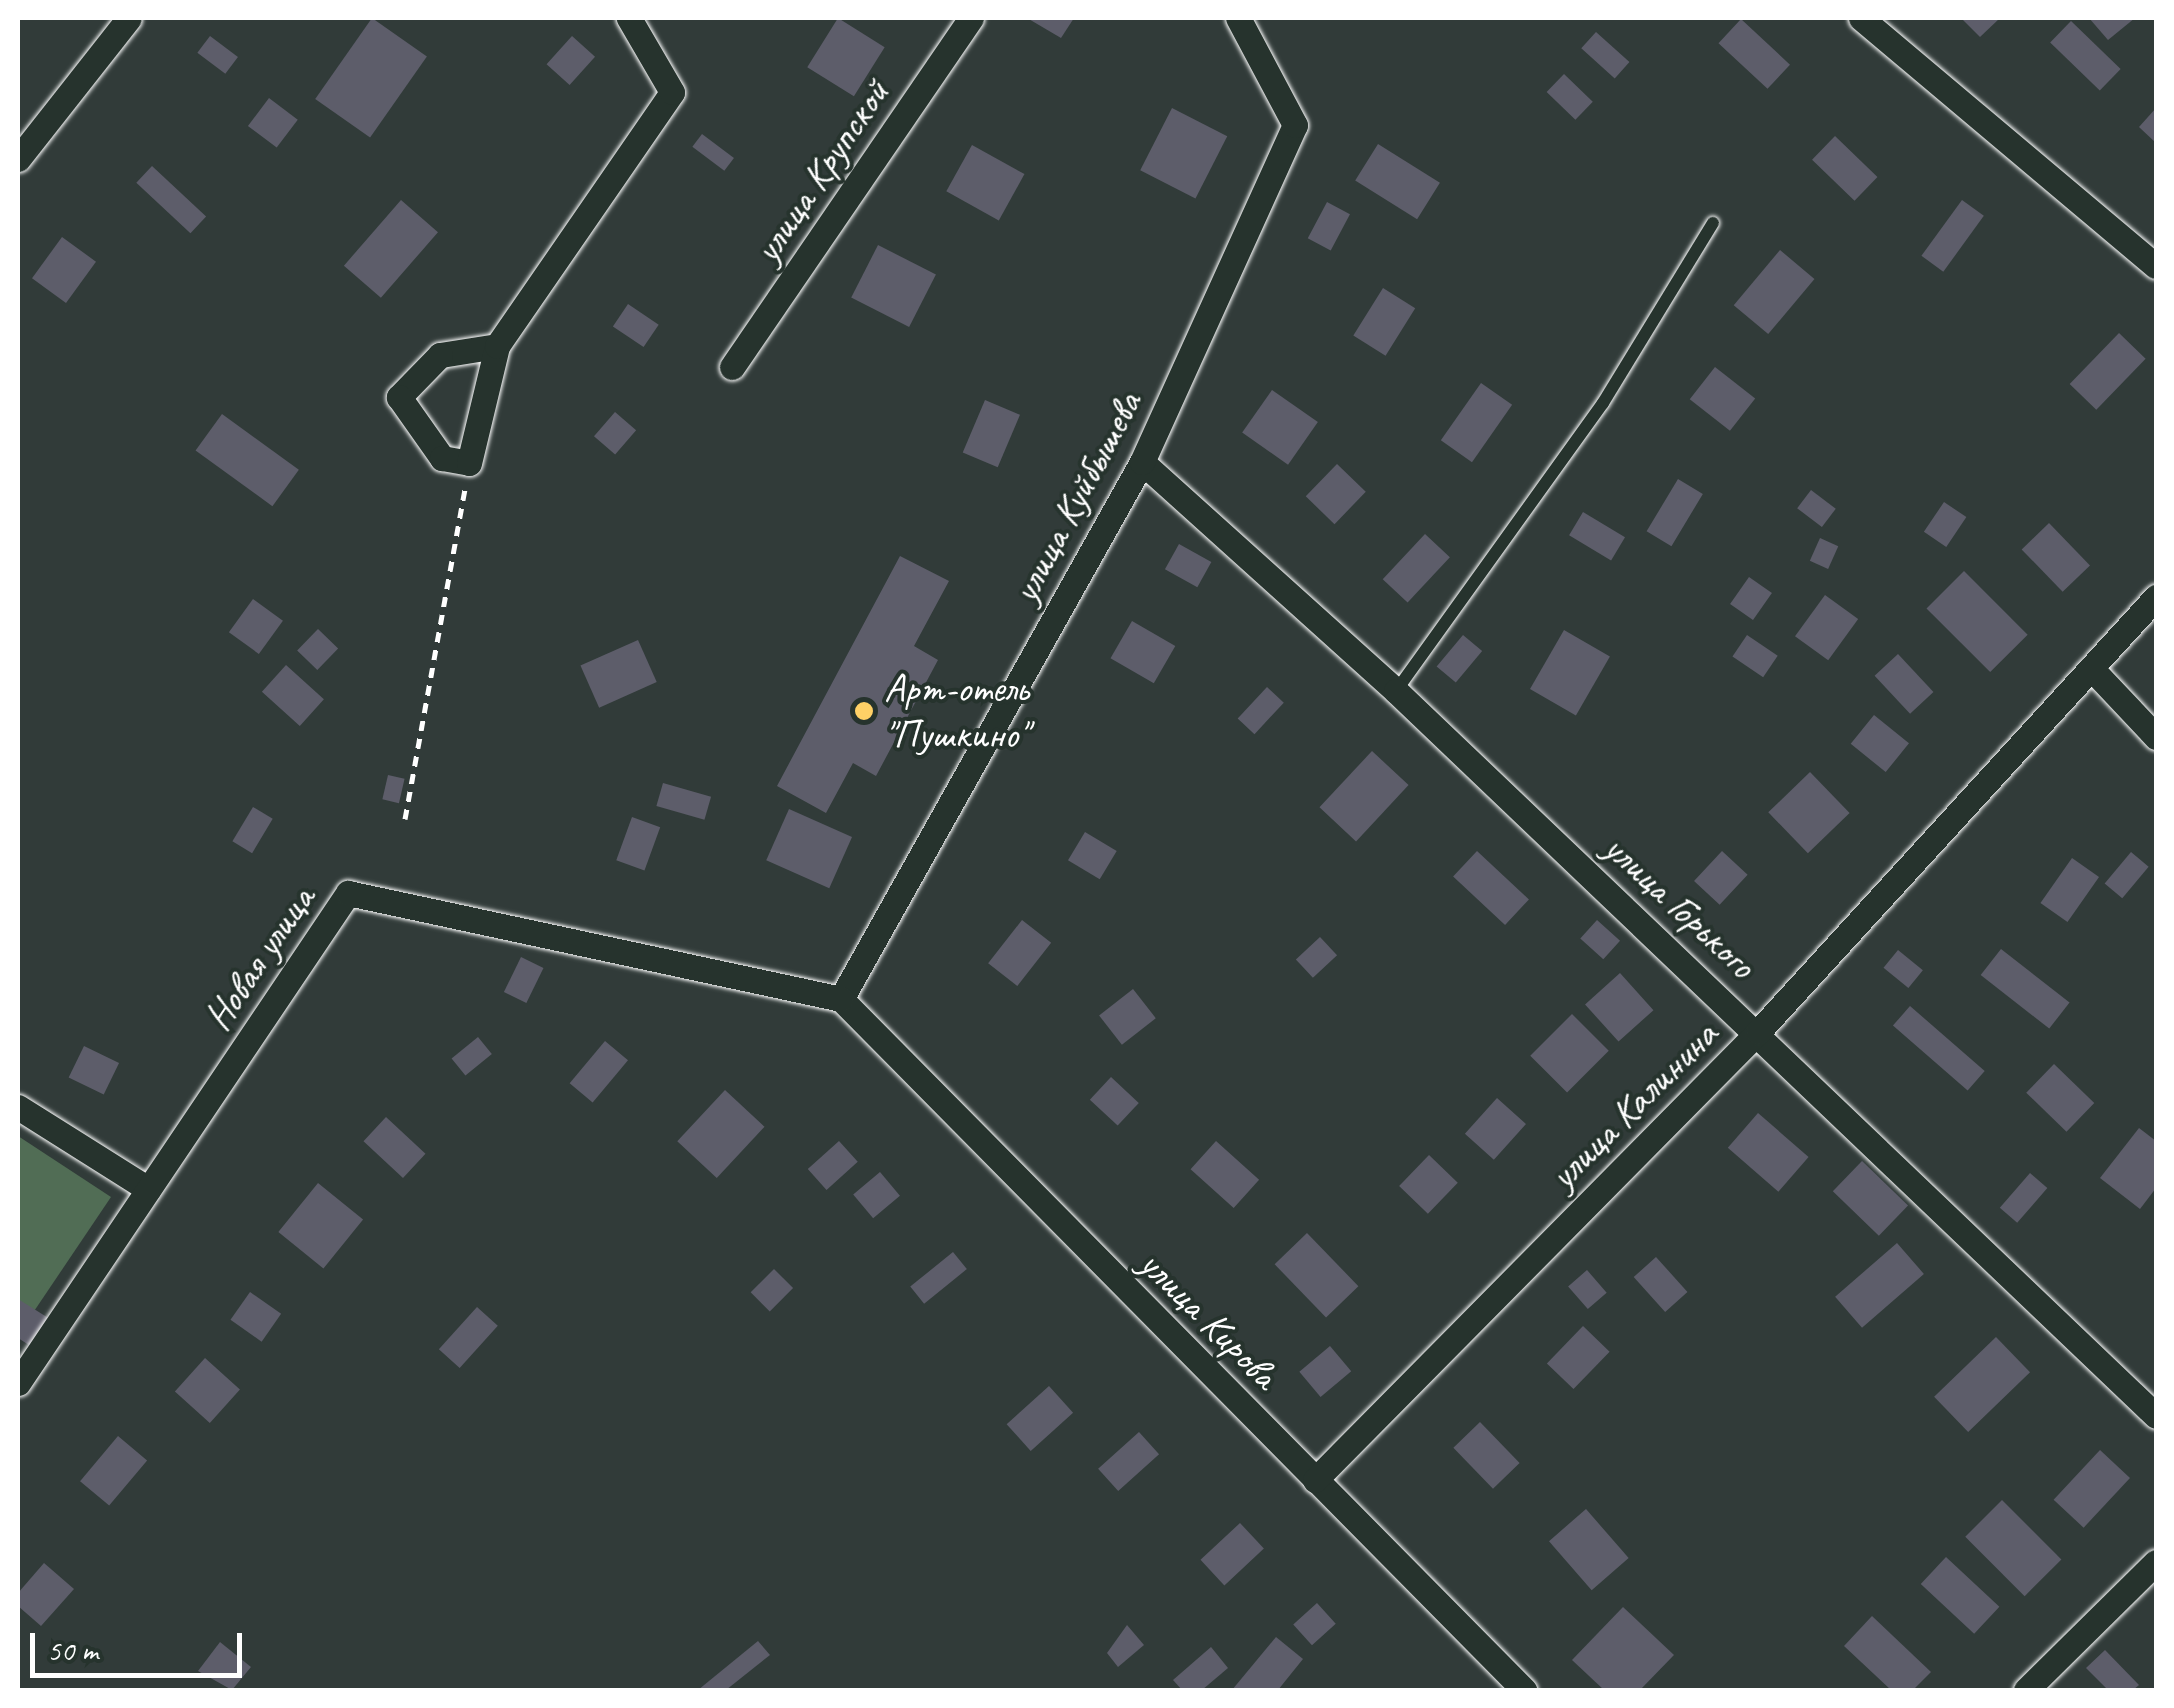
<!DOCTYPE html>
<meta charset="utf-8">
<style>
body{margin:0}
#map{position:relative;width:2174px;height:1708px;overflow:hidden;background:#313b39;font-family:Caveat,sans-serif}
div>[style]{position:absolute}
[style*='--x']{left:calc(var(--x)*1px);top:calc(var(--y)*1px);width:calc(var(--w)*1px);rotate:calc(var(--a)*1deg)}
.green>*{inset:0;background:#516d55}
.building>*{inset:0;background:#5d5d6a;transform-origin:0 0}
.path>*{height:5px;margin-top:-2.5px;transform-origin:0;background:repeating-linear-gradient(90deg,#fff 0 10px,transparent 0 18px)}
.roads{filter:drop-shadow(0 0 2px #fff) drop-shadow(0 0 2px #fff)}
.service>*{height:12px;margin:-6px;padding:0 6px;transform-origin:6px;border-radius:6px;background:#26332d}
.minor>*{height:25px;margin:-12.5px;padding:0 12.5px;transform-origin:12.5px;border-radius:12.5px;background:#26332d}
.dots>*{width:28px;height:28px;translate:-50% -50%;box-sizing:border-box;border:5px solid #26332d;border-radius:50%}
span{translate:-50% -50%;white-space:nowrap;text-align:center;line-height:1.15;-webkit-text-stroke:8px #26332d;paint-order:stroke}
.street-label{font-size:40px;color:#fff}
.poi-label{font-size:40px;color:#fff}
.left{translate:0 -50%;text-align:left}
.frame{position:absolute;inset:0;border:20px solid #fff;pointer-events:none}
.scale{position:absolute;left:30px;top:1633px;width:212px;height:45px;box-sizing:border-box;border:5px solid #fff;border-top:0;padding-left:12px;font-size:30px;line-height:35px;white-space:nowrap;color:#fff;-webkit-text-stroke:8px #26332d;paint-order:stroke}
</style>
<div id="map">
<div class="green">
<i style="clip-path:polygon(18px 1136px,111px 1197px,18px 1335px)"></i>
</div>
<div class="building">
<i style="left:372px;top:18px;width:67px;height:99px;rotate:35deg"></i>
<i style="left:838px;top:18px;width:55px;height:58px;rotate:32deg"></i>
<i style="clip-path:polygon(1027px 18px,1074px 18px,1061px 38px)"></i>
<i style="clip-path:polygon(1961px 18px,2000px 18px,1980px 37px)"></i>
<i style="clip-path:polygon(2089px 18px,2135px 18px,2108px 40px)"></i>
<i style="left:1741px;top:19px;width:67px;height:33px;rotate:43deg"></i>
<i style="left:2071px;top:21px;width:69px;height:30px;rotate:44deg"></i>
<i style="left:1596px;top:32px;width:45px;height:22px;rotate:42deg"></i>
<i style="left:210px;top:36px;width:35px;height:21px;rotate:37deg"></i>
<i style="left:572px;top:36px;width:31px;height:38px;rotate:42deg"></i>
<i style="left:1564px;top:74px;width:40px;height:25px;rotate:44deg"></i>
<i style="left:269px;top:98px;width:36px;height:35px;rotate:37deg"></i>
<i style="left:1172px;top:108px;width:62px;height:70px;rotate:27deg"></i>
<i style="clip-path:polygon(2156px 108px,2156px 143px,2139px 127px)"></i>
<i style="left:702px;top:134px;width:40px;height:16px;rotate:37deg"></i>
<i style="left:1835px;top:136px;width:59px;height:33px;rotate:44deg"></i>
<i style="left:1378px;top:144px;width:73px;height:43px;rotate:32deg"></i>
<i style="left:972px;top:145px;width:60px;height:53px;rotate:29deg"></i>
<i style="left:152px;top:166px;width:74px;height:23px;rotate:43deg"></i>
<i style="left:401px;top:200px;width:49px;height:87px;rotate:41deg"></i>
<i style="left:1962px;top:200px;width:27px;height:69px;rotate:36deg"></i>
<i style="left:1327px;top:202px;width:26px;height:41px;rotate:28deg"></i>
<i style="left:62px;top:237px;width:42px;height:51px;rotate:36deg"></i>
<i style="left:878px;top:245px;width:65px;height:59px;rotate:27deg"></i>
<i style="left:1780px;top:250px;width:45px;height:72px;rotate:40deg"></i>
<i style="left:1383px;top:288px;width:38px;height:56px;rotate:32deg"></i>
<i style="left:628px;top:304px;width:37px;height:27px;rotate:34deg"></i>
<i style="left:2119px;top:333px;width:37px;height:71px;rotate:44deg"></i>
<i style="left:1715px;top:367px;width:51px;height:41px;rotate:38deg"></i>
<i style="left:1481px;top:383px;width:38px;height:70px;rotate:35deg"></i>
<i style="left:1272px;top:390px;width:56px;height:52px;rotate:35deg"></i>
<i style="left:985px;top:400px;width:38px;height:57px;rotate:23deg"></i>
<i style="left:615px;top:412px;width:28px;height:32px;rotate:41deg"></i>
<i style="left:222px;top:414px;width:95px;height:45px;rotate:36deg"></i>
<i style="left:1337px;top:464px;width:40px;height:45px;rotate:44deg"></i>
<i style="left:1678px;top:479px;width:29px;height:61px;rotate:31deg"></i>
<i style="left:1811px;top:490px;width:31px;height:23px;rotate:37deg"></i>
<i style="left:1944px;top:502px;width:27px;height:36px;rotate:34deg"></i>
<i style="left:1583px;top:512px;width:49px;height:27px;rotate:31deg"></i>
<i style="left:2049px;top:523px;width:59px;height:38px;rotate:46deg"></i>
<i style="left:1425px;top:534px;width:34px;height:62px;rotate:43deg"></i>
<i style="left:1820px;top:538px;width:20px;height:25px;rotate:24deg"></i>
<i style="left:1179px;top:544px;width:37px;height:29px;rotate:29deg"></i>
<i style="clip-path:polygon(900px 556px,949px 581px,914px 646px,938px 660px,876px 776px,853px 763px,826px 813px,777px 786px)"></i>
<i style="left:1964px;top:571px;width:90px;height:53px;rotate:45deg"></i>
<i style="left:1749px;top:577px;width:28px;height:33px;rotate:35deg"></i>
<i style="left:1825px;top:595px;width:41px;height:51px;rotate:36deg"></i>
<i style="left:253px;top:599px;width:37px;height:41px;rotate:36deg"></i>
<i style="left:1132px;top:621px;width:50px;height:43px;rotate:30deg"></i>
<i style="left:318px;top:629px;width:28px;height:30px;rotate:44deg"></i>
<i style="left:1564px;top:630px;width:53px;height:68px;rotate:30deg"></i>
<i style="left:1463px;top:635px;width:25px;height:41px;rotate:40deg"></i>
<i style="left:1747px;top:635px;width:37px;height:26px;rotate:34deg"></i>
<i style="left:638px;top:640px;width:46px;height:63px;rotate:66deg"></i>
<i style="left:1898px;top:654px;width:52px;height:32px;rotate:47deg"></i>
<i style="left:286px;top:665px;width:51px;height:36px;rotate:42deg"></i>
<i style="left:1267px;top:687px;width:23px;height:43px;rotate:43deg"></i>
<i style="left:1874px;top:715px;width:45px;height:37px;rotate:39deg"></i>
<i style="left:1372px;top:751px;width:50px;height:77px;rotate:43deg"></i>
<i style="left:1810px;top:772px;width:57px;height:58px;rotate:46deg"></i>
<i style="left:388px;top:775px;width:17px;height:25px;rotate:13deg"></i>
<i style="left:663px;top:783px;width:50px;height:24px;rotate:16deg"></i>
<i style="left:253px;top:807px;width:23px;height:40px;rotate:31deg"></i>
<i style="left:789px;top:809px;width:69px;height:56px;rotate:24deg"></i>
<i style="left:632px;top:817px;width:30px;height:46px;rotate:20deg"></i>
<i style="left:1085px;top:832px;width:37px;height:33px;rotate:31deg"></i>
<i style="left:1477px;top:851px;width:71px;height:35px;rotate:43deg"></i>
<i style="left:1722px;top:851px;width:35px;height:41px;rotate:43deg"></i>
<i style="left:2131px;top:852px;width:23px;height:41px;rotate:40deg"></i>
<i style="left:2072px;top:858px;width:33px;height:55px;rotate:35deg"></i>
<i style="left:1022px;top:920px;width:37px;height:55px;rotate:38deg"></i>
<i style="left:1597px;top:920px;width:31px;height:25px;rotate:42deg"></i>
<i style="left:1320px;top:937px;width:25px;height:33px;rotate:47deg"></i>
<i style="left:2001px;top:949px;width:87px;height:33px;rotate:38deg"></i>
<i style="left:1898px;top:950px;width:32px;height:23px;rotate:39deg"></i>
<i style="left:521px;top:957px;width:25px;height:39px;rotate:26deg"></i>
<i style="left:1620px;top:973px;width:50px;height:47px;rotate:48deg"></i>
<i style="left:1133px;top:989px;width:37px;height:43px;rotate:52deg"></i>
<i style="left:1910px;top:1006px;width:99px;height:26px;rotate:41deg"></i>
<i style="left:1572px;top:1014px;width:52px;height:59px;rotate:45deg"></i>
<i style="left:478px;top:1037px;width:22px;height:34px;rotate:51deg"></i>
<i style="left:605px;top:1041px;width:30px;height:55px;rotate:40deg"></i>
<i style="left:84px;top:1046px;width:39px;height:35px;rotate:26deg"></i>
<i style="left:2054px;top:1064px;width:56px;height:40px;rotate:44deg"></i>
<i style="left:1111px;top:1077px;width:38px;height:31px;rotate:43deg"></i>
<i style="left:725px;top:1090px;width:54px;height:70px;rotate:43deg"></i>
<i style="left:1497px;top:1098px;width:39px;height:48px;rotate:42deg"></i>
<i style="left:1758px;top:1113px;width:67px;height:46px;rotate:41deg"></i>
<i style="left:386px;top:1117px;width:54px;height:33px;rotate:43deg"></i>
<i style="clip-path:polygon(2139px 1128px,2156px 1141px,2156px 1188px,2140px 1209px,2100px 1178px)"></i>
<i style="left:839px;top:1141px;width:28px;height:42px;rotate:48deg"></i>
<i style="left:1216px;top:1141px;width:58px;height:38px;rotate:42deg"></i>
<i style="left:1429px;top:1155px;width:40px;height:43px;rotate:44deg"></i>
<i style="left:1862px;top:1161px;width:64px;height:42px;rotate:44deg"></i>
<i style="left:880px;top:1172px;width:31px;height:35px;rotate:50deg"></i>
<i style="left:2030px;top:1173px;width:23px;height:46px;rotate:41deg"></i>
<i style="left:318px;top:1183px;width:58px;height:63px;rotate:39deg"></i>
<i style="left:1307px;top:1233px;width:74px;height:45px;rotate:46deg"></i>
<i style="left:1897px;top:1243px;width:41px;height:82px;rotate:49deg"></i>
<i style="left:953px;top:1252px;width:22px;height:55px;rotate:51deg"></i>
<i style="left:1656px;top:1257px;width:47px;height:30px;rotate:48deg"></i>
<i style="left:774px;top:1269px;width:27px;height:33px;rotate:45deg"></i>
<i style="left:1587px;top:1270px;width:30px;height:25px;rotate:49deg"></i>
<i style="left:250px;top:1292px;width:38px;height:34px;rotate:35deg"></i>
<i style="clip-path:polygon(18px 1299px,50px 1319px,32px 1347px,18px 1338px)"></i>
<i style="left:477px;top:1307px;width:28px;height:57px;rotate:42deg"></i>
<i style="left:1583px;top:1326px;width:37px;height:52px;rotate:44deg"></i>
<i style="left:1996px;top:1337px;width:49px;height:86px;rotate:46deg"></i>
<i style="left:1330px;top:1346px;width:33px;height:40px;rotate:50deg"></i>
<i style="left:205px;top:1358px;width:47px;height:45px;rotate:42deg"></i>
<i style="left:1049px;top:1386px;width:36px;height:57px;rotate:48deg"></i>
<i style="left:1480px;top:1422px;width:57px;height:37px;rotate:46deg"></i>
<i style="left:1139px;top:1432px;width:30px;height:55px;rotate:48deg"></i>
<i style="left:118px;top:1436px;width:38px;height:59px;rotate:40deg"></i>
<i style="left:2100px;top:1450px;width:41px;height:68px;rotate:43deg"></i>
<i style="left:2002px;top:1500px;width:84px;height:52px;rotate:45deg"></i>
<i style="left:1586px;top:1509px;width:65px;height:49px;rotate:49deg"></i>
<i style="left:1240px;top:1523px;width:35px;height:54px;rotate:47deg"></i>
<i style="left:1946px;top:1557px;width:73px;height:37px;rotate:43deg"></i>
<i style="clip-path:polygon(44px 1563px,74px 1589px,41px 1626px,18px 1606px,18px 1593px)"></i>
<i style="left:1317px;top:1603px;width:28px;height:32px;rotate:48deg"></i>
<i style="clip-path:polygon(1623px 1607px,1674px 1655px,1640px 1690px,1604px 1690px,1572px 1660px)"></i>
<i style="clip-path:polygon(1872px 1616px,1931px 1672px,1913px 1690px,1891px 1690px,1844px 1646px)"></i>
<i style="clip-path:polygon(1127px 1625px,1144px 1645px,1118px 1667px,1107px 1653px)"></i>
<i style="clip-path:polygon(1276px 1637px,1303px 1659px,1278px 1690px,1232px 1690px)"></i>
<i style="clip-path:polygon(758px 1641px,770px 1655px,726px 1690px,698px 1690px)"></i>
<i style="clip-path:polygon(220px 1642px,251px 1667px,232px 1690px,198px 1671px)"></i>
<i style="clip-path:polygon(1211px 1647px,1228px 1668px,1202px 1690px,1182px 1690px,1173px 1680px)"></i>
<i style="clip-path:polygon(2105px 1650px,2139px 1685px,2133px 1690px,2108px 1690px,2086px 1668px)"></i>
</div>
<div class="path">
<i style="--x:405;--y:819;--w:336;--a:-79.7"></i>
</div>
<div class="roads">
<div class="service">
<i style="--x:1396;--y:691;--w:355;--a:-54.3"></i>
<i style="--x:1603;--y:403;--w:211;--a:-58.6"></i>
</div>
<div class="minor">
<i style="--x:1861;--y:18;--w:385;--a:40.1"></i>
<i style="--x:18;--y:159;--w:179;--a:-51.8"></i>
<i style="--x:497;--y:346;--w:58;--a:171"></i>
<i style="--x:440;--y:355;--w:59;--a:134.3"></i>
<i style="--x:399;--y:397;--w:75;--a:54.8"></i>
<i style="--x:442;--y:458;--w:27;--a:10"></i>
<i style="--x:469;--y:463;--w:120;--a:-76.5"></i>
<i style="--x:497;--y:346;--w:308;--a:-55.4"></i>
<i style="--x:672;--y:92;--w:86;--a:-120.2"></i>
<i style="--x:732;--y:367;--w:423;--a:-55.6"></i>
<i style="--x:1142;--y:462;--w:342;--a:42"></i>
<i style="--x:1396;--y:691;--w:1050;--a:43.65"></i>
<i style="--x:2091;--y:668;--w:95;--a:46.7"></i>
<i style="--x:841;--y:999;--w:616;--a:-60.73"></i>
<i style="--x:1142;--y:462;--w:370;--a:-65.6"></i>
<i style="--x:1295;--y:125;--w:121;--a:-118"></i>
<i style="--x:841;--y:999;--w:972;--a:45.33"></i>
<i style="--x:18;--y:1107;--w:154;--a:32.2"></i>
<i style="--x:18;--y:1383;--w:591;--a:-56.04"></i>
<i style="--x:348;--y:893;--w:504;--a:12.13"></i>
<i style="--x:1315;--y:1480;--w:630;--a:-45.32"></i>
<i style="--x:1758;--y:1032;--w:590;--a:-47.54"></i>
<i style="--x:2026;--y:1690;--w:182;--a:-44.6"></i>
</div>
</div>
<div class="dots">
<i style="left:864px;top:711px;background:#ffd166"></i>
</div>
<div class="street-label">
<span style="left:821px;top:171px;rotate:-56deg">улица Крупской</span>
<span style="left:1076px;top:497px;rotate:-62deg">улица Куйбышева</span>
<span style="left:1680px;top:906px;rotate:43deg">улица Горького</span>
<span style="left:259px;top:958px;rotate:-56deg">Новая улица</span>
<span style="left:1633px;top:1105px;rotate:-45deg">улица Калинина</span>
<span style="left:1209px;top:1319px;rotate:45deg">улица Кирова</span>
</div>
<div class="poi-label">
<span class="left" style="left:884px;top:711px">Арт-отель<br>"Пушкино"</span>
</div>
<div class="frame"></div>
<div class="scale">50 m</div>
</div>
